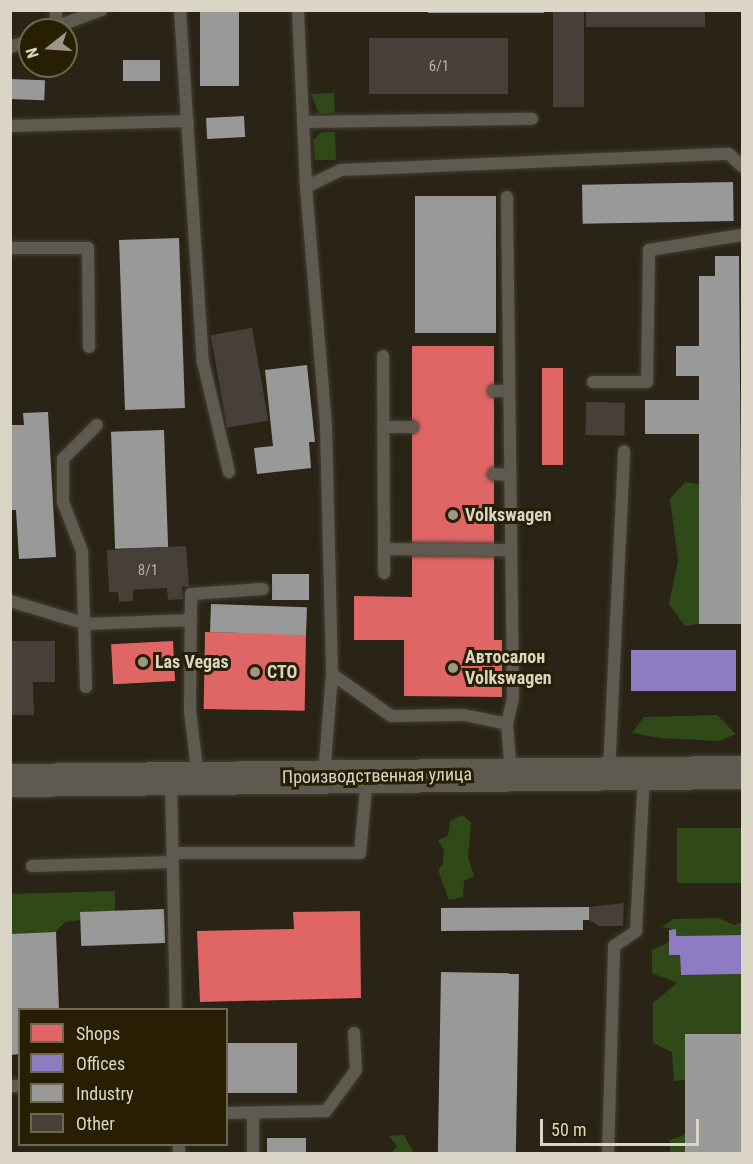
<!DOCTYPE html>
<meta charset="utf-8">
<style>
body{margin:0}
#map{position:relative;width:753px;height:1164px;overflow:hidden;background:#292415;font-family:"Roboto Condensed",sans-serif}
div>[style]{position:absolute}
[style*='--x']{left:calc(var(--x)*1px);top:calc(var(--y)*1px);width:calc(var(--w)*1px);rotate:calc(var(--a)*1deg)}
.green>*{inset:0;background:#304918;transform-origin:0 0}
.shops>*{inset:0;background:#e06666;transform-origin:0 0}
.offices>*{inset:0;background:#8e7cc3;transform-origin:0 0}
.industry>*{inset:0;background:#999;transform-origin:0 0}
.building>*{inset:0;background:#474038;transform-origin:0 0}
.roads{filter:drop-shadow(0 0 2px #423e33) drop-shadow(0 0 2px #423e33)}
.lane>*{height:12px;margin:-6px;padding:0 6px;transform-origin:6px;border-radius:6px;background:#5f5a50}
.secondary>*{height:33px;margin:-16.5px;padding:0 16.5px;transform-origin:16.5px;border-radius:16.5px;background:#5f5a50}
.dots>*{width:16px;height:16px;translate:-50% -50%;box-sizing:border-box;border:3px solid #271e04;border-radius:50%}
span{translate:-50% -50%;white-space:nowrap;text-align:center;line-height:1.15;-webkit-text-stroke:6px #271e04;paint-order:stroke}
.number-label{font-size:15px;color:#b6b0a2}
.number-label span{-webkit-text-stroke-width:0}
.poi-label{font-size:18px;color:#dbd5c6;font-weight:700}
.left{translate:0 -50%;text-align:left}
.street-label{font-size:18px;color:#dbd5c6}
.frame{position:absolute;inset:0;border:12px solid #dbd5c6;pointer-events:none}
.legend{position:absolute;left:18px;top:1008px;width:210px;height:138px;box-sizing:border-box;background:#271e04;border:2px solid #6f6752;margin:0;padding:8px 10px;list-style:none;font-size:18px;color:#dbd5c6}
.legend li{display:flex;align-items:center;gap:12px;height:30px}
.legend b{width:30px;border:2px solid #6f6752}
.north{position:absolute;left:18px;top:18px;width:60px;height:60px;box-sizing:border-box;background:#271e04;border:2px solid #6f6752;border-radius:50%;rotate:253deg;font-size:16px;font-weight:700;line-height:24px;text-align:center;color:#dbd5c6}
.north::after{content:'';display:block;margin:auto;width:21px;height:27px;background:#9d9788;clip-path:polygon(50% 0,100% 100%,50% 72%,0 100%)}
.scale{position:absolute;left:540px;top:1119px;width:159px;height:27px;box-sizing:border-box;border:3px solid #dbd5c6;border-top:0;padding-left:8px;font-size:18px;line-height:21px;white-space:nowrap;color:#dbd5c6;-webkit-text-stroke:4px #271e04;paint-order:stroke}
</style>
<div id="map">
<div class="green">
<i style="clip-path:polygon(334px 93px,335px 113px,319px 114px,311px 94px)"></i>
<i style="clip-path:polygon(322px 132px,335px 132px,336px 160px,315px 160px,313px 140px)"></i>
<i style="clip-path:polygon(685px 482px,699px 484px,699px 624px,685px 626px,669px 604px,678px 560px,670px 499px)"></i>
<i style="clip-path:polygon(717px 715px,736px 734px,719px 741px,660px 738px,632px 733px,644px 717px)"></i>
<i style="clip-path:polygon(462px 815px,471px 822px,468px 858px,474px 876px,464px 881px,463px 897px,449px 900px,438px 870px,443px 864px,444px 850px,438px 840px,448px 836px,450px 821px)"></i>
<i style="left:742px;top:828px;width:55px;height:65px;rotate:90deg"></i>
<i style="clip-path:polygon(115px 891px,115px 911px,81px 912px,81px 920px,65px 922px,56px 932px,11px 934px,10px 894px)"></i>
<i style="clip-path:polygon(719px 918px,734px 925px,742px 922px,742px 935px,676px 936px,676px 930px,662px 927px,673px 919px)"></i>
<i style="clip-path:polygon(669px 942px,669px 955px,680px 955px,681px 975px,742px 974px,742px 1034px,686px 1034px,685px 1080px,674px 1081px,672px 1052px,653px 1043px,653px 1003px,677px 983px,652px 973px,652px 950px)"></i>
<i style="clip-path:polygon(686px 1134px,686px 1153px,670px 1153px,670px 1140px)"></i>
<i style="clip-path:polygon(404px 1135px,414px 1153px,391px 1153px,397px 1146px,389px 1136px)"></i>
</div>
<div class="shops">
<i style="clip-path:polygon(412px 346px,494px 346px,494px 640px,502px 640px,502px 697px,404px 696px,404px 640px,354px 640px,354px 596px,412px 597px)"></i>
<i style="left:542px;top:368px;width:21px;height:97px"></i>
<i style="left:205px;top:632px;width:101px;height:77px;rotate:1deg"></i>
<i style="left:173px;top:641px;width:40px;height:62px;rotate:87deg"></i>
<i style="clip-path:polygon(360px 911px,361px 998px,200px 1002px,197px 931px,294px 929px,293px 912px)"></i>
</div>
<div class="offices">
<i style="left:631px;top:650px;width:105px;height:41px"></i>
<i style="clip-path:polygon(676px 929px,676px 936px,742px 935px,742px 974px,681px 975px,680px 955px,669px 955px,669px 930px)"></i>
</div>
<div class="industry">
<i style="left:200px;top:10px;width:39px;height:76px"></i>
<i style="left:428px;top:10px;width:116px;height:3px"></i>
<i style="left:160px;top:60px;width:21px;height:37px;rotate:90deg"></i>
<i style="left:10px;top:79px;width:35px;height:20px;rotate:2deg"></i>
<i style="left:244px;top:116px;width:21px;height:38px;rotate:87deg"></i>
<i style="left:733px;top:182px;width:39px;height:151px;rotate:89deg"></i>
<i style="left:496px;top:196px;width:137px;height:81px;rotate:90deg"></i>
<i style="left:179px;top:238px;width:170px;height:60px;rotate:88deg"></i>
<i style="clip-path:polygon(715px 256px,739px 256px,742px 624px,699px 624px,699px 434px,645px 434px,645px 400px,699px 400px,699px 376px,676px 376px,676px 346px,699px 346px,699px 276px,715px 276px)"></i>
<i style="clip-path:polygon(307px 365px,315px 442px,309px 442px,311px 468px,257px 474px,254px 448px,273px 446px,265px 370px)"></i>
<i style="clip-path:polygon(48px 412px,56px 557px,19px 559px,16px 510px,10px 510px,10px 425px,24px 425px,23px 413px)"></i>
<i style="left:164px;top:430px;width:117px;height:53px;rotate:88deg"></i>
<i style="left:309px;top:574px;width:26px;height:37px;rotate:90deg"></i>
<i style="left:211px;top:604px;width:96px;height:28px;rotate:2deg"></i>
<i style="clip-path:polygon(589px 907px,589px 920px,583px 920px,583px 930px,441px 931px,441px 908px)"></i>
<i style="left:164px;top:909px;width:34px;height:84px;rotate:88deg"></i>
<i style="clip-path:polygon(56px 932px,59px 1010px,20px 1010px,20px 1054px,10px 1055px,10px 934px)"></i>
<i style="left:441px;top:972px;width:78px;height:182px;rotate:1deg"></i>
<i style="left:685px;top:1034px;width:57px;height:120px"></i>
<i style="left:226px;top:1043px;width:71px;height:50px"></i>
<i style="left:306px;top:1138px;width:16px;height:39px;rotate:90deg"></i>
</div>
<div class="building">
<i style="left:553px;top:10px;width:31px;height:97px"></i>
<i style="left:586px;top:10px;width:119px;height:17px"></i>
<i style="left:508px;top:38px;width:56px;height:139px;rotate:90deg"></i>
<i style="left:252px;top:328px;width:94px;height:42px;rotate:80deg"></i>
<i style="left:586px;top:402px;width:39px;height:33px;rotate:1deg"></i>
<i style="clip-path:polygon(186px 546px,189px 587px,182px 587px,183px 599px,168px 600px,167px 588px,133px 590px,133px 601px,119px 602px,118px 592px,109px 592px,107px 550px)"></i>
<i style="clip-path:polygon(10px 641px,55px 641px,55px 682px,33px 682px,34px 715px,10px 715px)"></i>
<i style="clip-path:polygon(624px 903px,623px 926px,599px 926px,589px 920px,589px 907px)"></i>
</div>
<div class="roads">
<div class="lane">
<i style="--x:56;--y:10;--w:14;--a:90"></i>
<i style="--x:180;--y:10;--w:353;--a:86.3"></i>
<i style="--x:203;--y:362;--w:113;--a:76.7"></i>
<i style="--x:298;--y:10;--w:177;--a:87.4"></i>
<i style="--x:306;--y:187;--w:240;--a:85.2"></i>
<i style="--x:326;--y:426;--w:248;--a:88.6"></i>
<i style="--x:332;--y:674;--w:102;--a:94.5"></i>
<i style="--x:47;--y:30;--w:58;--a:-20.3"></i>
<i style="--x:10;--y:47;--w:21;--a:-17"></i>
<i style="--x:303;--y:122;--w:229;--a:-0.8"></i>
<i style="--x:10;--y:126;--w:178;--a:-1.6"></i>
<i style="--x:306;--y:187;--w:39;--a:-26"></i>
<i style="--x:341;--y:170;--w:388;--a:-2.4"></i>
<i style="--x:729;--y:154;--w:18;--a:43"></i>
<i style="--x:507;--y:197;--w:501;--a:89.31"></i>
<i style="--x:513;--y:698;--w:27;--a:103"></i>
<i style="--x:507;--y:724;--w:50;--a:85.4"></i>
<i style="--x:10;--y:248;--w:78;--a:0"></i>
<i style="--x:88;--y:248;--w:99;--a:89.4"></i>
<i style="--x:383;--y:356;--w:217;--a:89.7"></i>
<i style="--x:593;--y:382;--w:54;--a:0"></i>
<i style="--x:647;--y:382;--w:132;--a:-89.1"></i>
<i style="--x:649;--y:250;--w:94;--a:-9.2"></i>
<i style="--x:494;--y:391;--w:15;--a:0"></i>
<i style="--x:383;--y:427;--w:29;--a:0"></i>
<i style="--x:494;--y:474;--w:16;--a:4"></i>
<i style="--x:384;--y:549;--w:127;--a:0.5"></i>
<i style="--x:10;--y:601;--w:79;--a:16.8"></i>
<i style="--x:86;--y:624;--w:105;--a:-2.2"></i>
<i style="--x:332;--y:674;--w:72;--a:35.4"></i>
<i style="--x:391;--y:716;--w:73;--a:-0.8"></i>
<i style="--x:464;--y:715;--w:44;--a:11.8"></i>
<i style="--x:86;--y:687;--w:136;--a:-91.7"></i>
<i style="--x:82;--y:551;--w:53;--a:-111.2"></i>
<i style="--x:63;--y:502;--w:43;--a:-90"></i>
<i style="--x:63;--y:459;--w:48;--a:-45"></i>
<i style="--x:609;--y:772;--w:321;--a:-87.3"></i>
<i style="--x:198;--y:777;--w:66;--a:-96.9"></i>
<i style="--x:190;--y:711;--w:117;--a:-89.5"></i>
<i style="--x:191;--y:594;--w:72;--a:-4"></i>
<i style="--x:171;--y:780;--w:230;--a:88.8"></i>
<i style="--x:173;--y:853;--w:187;--a:0"></i>
<i style="--x:360;--y:853;--w:75;--a:-84.7"></i>
<i style="--x:32;--y:866;--w:141;--a:-1.6"></i>
<i style="--x:10;--y:1086;--w:10;--a:0"></i>
<i style="--x:226;--y:1113;--w:100;--a:-1.1"></i>
<i style="--x:326;--y:1111;--w:51;--a:-53.8"></i>
<i style="--x:356;--y:1070;--w:37;--a:-93"></i>
<i style="--x:179;--y:1144;--w:10;--a:90"></i>
<i style="--x:253;--y:1154;--w:41;--a:-90"></i>
<i style="--x:608;--y:1154;--w:208;--a:-88.3"></i>
<i style="--x:614;--y:946;--w:27;--a:-34"></i>
<i style="--x:636;--y:931;--w:157;--a:-87.1"></i>
</div>
<div class="secondary">
<i style="--x:10;--y:780;--w:732;--a:-0.63"></i>
</div>
</div>
<div class="dots">
<i style="left:453px;top:515px;background:#9d9788"></i>
<i style="left:143px;top:662px;background:#9d9788"></i>
<i style="left:453px;top:668px;background:#9d9788"></i>
<i style="left:255px;top:672px;background:#9d9788"></i>
</div>
<div class="number-label">
<span style="left:439px;top:67px">6/1</span>
<span style="left:148px;top:571px">8/1</span>
</div>
<div class="poi-label">
<span class="left" style="left:465px;top:515px">Volkswagen</span>
<span class="left" style="left:465px;top:668px">Автосалон<br>Volkswagen</span>
<span class="left" style="left:155px;top:662px">Las Vegas</span>
<span class="left" style="left:267px;top:672px">СТО</span>
</div>
<div class="street-label">
<span style="left:377px;top:776px;rotate:-1deg">Производственная улица</span>
</div>
<div class="frame"></div>
<ul class="legend">
<li><b style="height:16px;background:#e06666"></b>Shops</li>
<li><b style="height:16px;background:#8e7cc3"></b>Offices</li>
<li><b style="height:16px;background:#999"></b>Industry</li>
<li><b style="height:16px;background:#474038"></b>Other</li>
</ul>
<div class="north">N</div>
<div class="scale">50 m</div>
</div>
